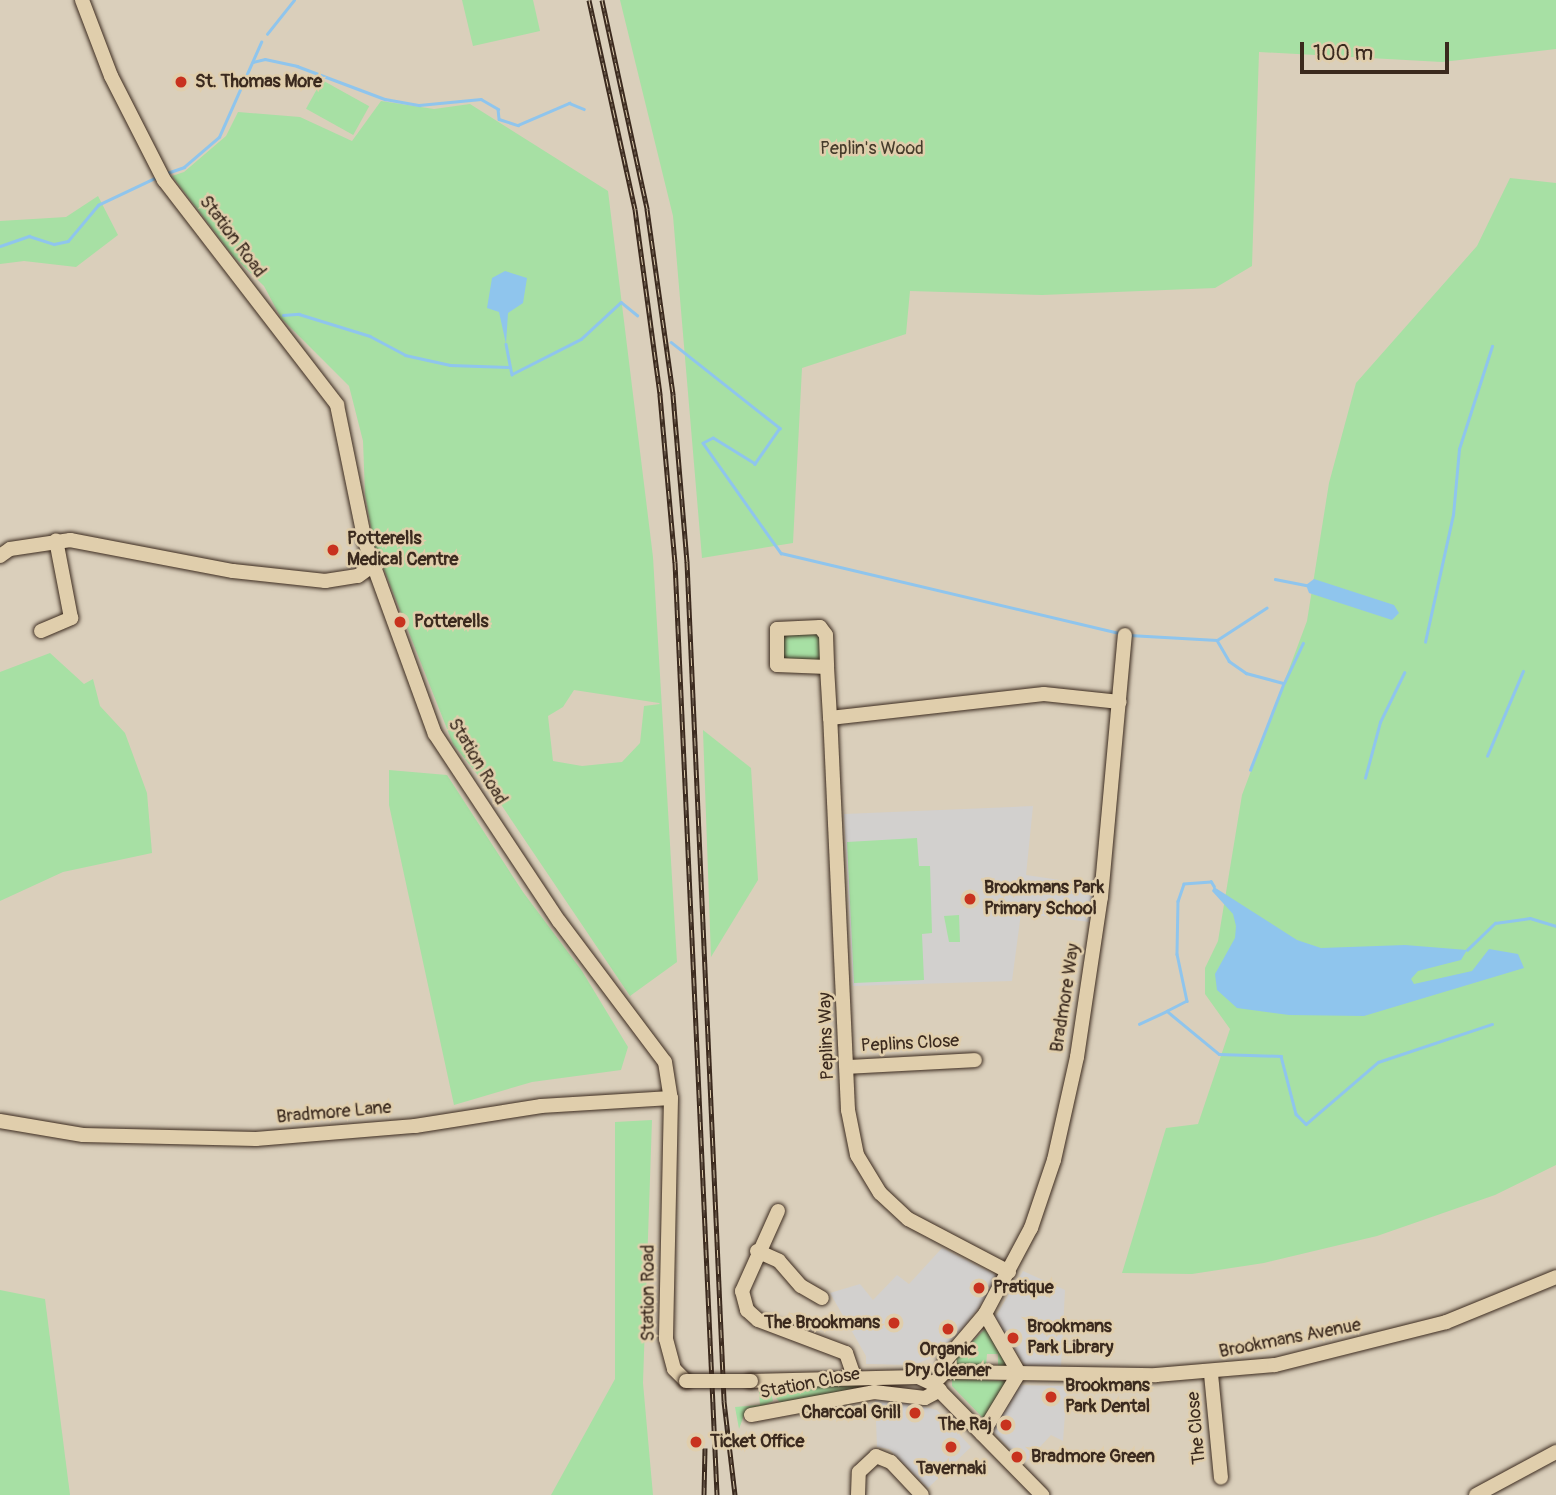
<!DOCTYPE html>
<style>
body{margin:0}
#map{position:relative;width:1556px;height:1495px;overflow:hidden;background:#dacfbb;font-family:Pangolin,sans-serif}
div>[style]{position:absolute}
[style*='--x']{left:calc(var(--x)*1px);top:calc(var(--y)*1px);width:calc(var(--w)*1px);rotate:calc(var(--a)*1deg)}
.built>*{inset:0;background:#d2d0ce}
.green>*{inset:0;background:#a7e0a4;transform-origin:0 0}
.water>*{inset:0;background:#8fc5ed}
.stream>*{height:2.5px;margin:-1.25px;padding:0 1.25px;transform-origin:1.25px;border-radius:1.25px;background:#8fc5ed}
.roads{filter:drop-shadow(0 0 2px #3b2a1e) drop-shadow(0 0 2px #3b2a1e)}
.minor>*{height:14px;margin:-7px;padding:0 7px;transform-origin:7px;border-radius:7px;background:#e0ceac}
.rail>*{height:5px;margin-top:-2.5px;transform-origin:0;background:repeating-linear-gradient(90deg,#e0ceac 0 8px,#3b2a1e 0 16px);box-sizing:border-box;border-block:2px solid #3b2a1e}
.bridges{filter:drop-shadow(0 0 2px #3b2a1e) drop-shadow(0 0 2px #3b2a1e)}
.minor-bridge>*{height:14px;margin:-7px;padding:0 7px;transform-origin:7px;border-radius:7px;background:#e0ceac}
.dots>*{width:19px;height:19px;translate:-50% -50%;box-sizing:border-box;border:4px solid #e0ceac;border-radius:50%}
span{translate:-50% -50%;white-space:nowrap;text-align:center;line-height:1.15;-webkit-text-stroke:5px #e0ceac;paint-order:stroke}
.poi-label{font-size:18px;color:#3b2a1e;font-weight:700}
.left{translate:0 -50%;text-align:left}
.right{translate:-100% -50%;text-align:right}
.park-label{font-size:18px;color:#463c2b}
.street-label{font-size:18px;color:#3b2a1e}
.scale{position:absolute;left:1300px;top:42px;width:149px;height:32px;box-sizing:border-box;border:4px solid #3b2a1e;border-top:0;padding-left:9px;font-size:21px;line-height:24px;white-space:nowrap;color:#3b2a1e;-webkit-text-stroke:5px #e0ceac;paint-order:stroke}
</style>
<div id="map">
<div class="built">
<i style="clip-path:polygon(1033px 806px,1026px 875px,1094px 885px,1089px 922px,1021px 913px,1012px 981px,853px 986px,844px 814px)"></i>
<i style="clip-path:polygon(942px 1248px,998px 1276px,986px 1298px,960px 1332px,931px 1358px,914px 1365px,866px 1364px,866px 1356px,830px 1293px,860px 1284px,873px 1300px,897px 1275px,909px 1284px)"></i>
<i style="clip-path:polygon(1023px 1271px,1065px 1290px,1061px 1367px,1025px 1366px,994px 1319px)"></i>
<i style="clip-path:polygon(1018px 1385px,1067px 1386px,1063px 1441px,1051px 1435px,1024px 1464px,991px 1429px)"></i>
<i style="clip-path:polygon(875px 1396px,937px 1410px,971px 1447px,928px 1488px,889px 1449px,877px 1447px)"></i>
</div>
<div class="green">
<i style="clip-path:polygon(462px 0,533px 0,540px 31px,473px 46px)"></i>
<i style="clip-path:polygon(620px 0,1556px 0,1556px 49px,1442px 62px,1259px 52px,1252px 266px,1215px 288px,1042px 295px,910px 291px,906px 334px,802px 368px,793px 543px,702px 558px,673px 216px)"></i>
<i style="left:322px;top:80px;width:54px;height:33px;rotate:29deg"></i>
<i style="clip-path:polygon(evenodd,381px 101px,434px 109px,470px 104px,608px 191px,653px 557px,677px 962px,630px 996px,500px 803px,453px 744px,374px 544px,365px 494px,363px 441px,349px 386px,281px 318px,264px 286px,234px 257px,172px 176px,184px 172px,226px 136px,238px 112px,300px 117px,352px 141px,381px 101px,574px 690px,659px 703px,660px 704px,644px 706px,640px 743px,622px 762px,582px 766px,553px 761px,548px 716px,563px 707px,574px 690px)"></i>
<i style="clip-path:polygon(1510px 178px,1556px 183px,1556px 1165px,1495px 1195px,1377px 1236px,1264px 1263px,1192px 1274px,1122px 1273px,1166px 1128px,1198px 1124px,1230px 1029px,1205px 994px,1205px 968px,1218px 941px,1242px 795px,1307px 621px,1329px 483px,1356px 383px,1477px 246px)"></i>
<i style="clip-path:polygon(98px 196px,118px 235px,76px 267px,24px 261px,0 264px,0 221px,66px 217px)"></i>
<i style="clip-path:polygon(777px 632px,821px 634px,821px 660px,783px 664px)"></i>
<i style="clip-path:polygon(50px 653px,84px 684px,93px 679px,100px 706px,125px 733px,147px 793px,152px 853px,63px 872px,0 901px,0 672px)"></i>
<i style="clip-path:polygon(703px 730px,751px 768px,758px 880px,711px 957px)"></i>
<i style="clip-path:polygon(389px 770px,447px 775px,523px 892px,582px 971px,628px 1047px,621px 1070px,532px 1082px,454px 1105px,389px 805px)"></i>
<i style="clip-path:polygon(917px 838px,919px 866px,930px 866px,932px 933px,922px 934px,924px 980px,854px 983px,847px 842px)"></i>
<i style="clip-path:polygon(959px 915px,960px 942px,949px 942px,944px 916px)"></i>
<i style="clip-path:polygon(652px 1120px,643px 1383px,653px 1495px,551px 1495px,615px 1379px,615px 1122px)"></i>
<i style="clip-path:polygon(0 1290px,45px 1299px,70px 1495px,0 1495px)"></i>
<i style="clip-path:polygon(986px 1328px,1010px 1366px,998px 1366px,998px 1354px,987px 1354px,986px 1366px,956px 1365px,956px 1358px)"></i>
<i style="clip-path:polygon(952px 1379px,1005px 1381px,1007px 1381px,983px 1418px,952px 1386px)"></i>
<i style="clip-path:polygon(871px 1385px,781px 1404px,769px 1389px,770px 1387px)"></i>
<i style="clip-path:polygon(759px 1391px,771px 1392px,773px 1401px,744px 1415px,739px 1429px,735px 1407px,760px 1405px)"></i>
</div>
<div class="water">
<i style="clip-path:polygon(505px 271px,527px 278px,523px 303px,508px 313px,506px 344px,499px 312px,487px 308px,492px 278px)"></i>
<i style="clip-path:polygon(1314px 579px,1394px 605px,1399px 613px,1392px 620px,1309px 593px,1306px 585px)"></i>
<i style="clip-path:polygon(1214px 887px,1297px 940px,1321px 948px,1405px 945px,1467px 950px,1461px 960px,1418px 971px,1411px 979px,1414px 984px,1472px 971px,1489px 949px,1518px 954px,1524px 968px,1364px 1016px,1289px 1015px,1237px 1008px,1217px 990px,1215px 974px,1235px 938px,1236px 926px,1233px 914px,1212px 891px)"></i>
</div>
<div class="stream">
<i style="--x:267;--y:34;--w:43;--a:-51.5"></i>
<i style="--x:253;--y:62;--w:12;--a:-14"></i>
<i style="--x:265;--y:59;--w:33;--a:12"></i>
<i style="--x:297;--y:66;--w:94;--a:20.6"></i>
<i style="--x:385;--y:99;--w:35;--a:10"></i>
<i style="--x:419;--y:105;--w:62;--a:-5.5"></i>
<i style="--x:481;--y:99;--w:20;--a:30"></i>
<i style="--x:498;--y:109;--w:10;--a:84"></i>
<i style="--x:499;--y:119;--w:20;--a:18"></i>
<i style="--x:518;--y:125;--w:56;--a:-23.3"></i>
<i style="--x:569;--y:103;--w:16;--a:22"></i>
<i style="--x:167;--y:173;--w:18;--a:-19"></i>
<i style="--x:184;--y:167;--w:46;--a:-40.6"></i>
<i style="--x:219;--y:137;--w:104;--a:-66.1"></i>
<i style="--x:0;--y:246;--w:31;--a:-19"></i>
<i style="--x:29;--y:236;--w:26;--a:18"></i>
<i style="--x:54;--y:244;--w:14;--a:-12"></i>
<i style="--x:68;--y:241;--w:47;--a:-50.2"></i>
<i style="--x:98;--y:205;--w:65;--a:-25.4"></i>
<i style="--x:283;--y:315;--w:16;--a:-4"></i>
<i style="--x:299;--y:314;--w:74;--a:17.2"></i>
<i style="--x:370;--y:336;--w:40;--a:28"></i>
<i style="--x:405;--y:355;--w:46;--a:12.5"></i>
<i style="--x:450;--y:365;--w:58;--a:2"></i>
<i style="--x:671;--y:342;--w:139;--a:38.3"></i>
<i style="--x:780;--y:428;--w:44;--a:124.8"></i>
<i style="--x:755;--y:464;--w:49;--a:-148.2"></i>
<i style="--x:713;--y:438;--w:11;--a:153"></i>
<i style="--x:703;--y:443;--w:135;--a:54.7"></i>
<i style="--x:781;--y:553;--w:347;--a:13.3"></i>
<i style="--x:506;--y:344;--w:31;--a:79"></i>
<i style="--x:512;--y:374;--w:77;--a:-26.9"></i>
<i style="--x:581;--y:339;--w:54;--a:-42.8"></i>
<i style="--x:621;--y:302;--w:21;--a:39"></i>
<i style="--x:1275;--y:579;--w:32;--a:11"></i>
<i style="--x:1129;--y:635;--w:88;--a:3.3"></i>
<i style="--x:1217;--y:640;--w:59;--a:-33.1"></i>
<i style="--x:1217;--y:640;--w:24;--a:60"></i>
<i style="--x:1229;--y:661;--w:21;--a:35"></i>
<i style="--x:1246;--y:673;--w:39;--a:15"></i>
<i style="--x:1284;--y:683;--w:44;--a:-64.6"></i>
<i style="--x:1425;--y:642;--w:130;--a:-77.6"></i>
<i style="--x:1453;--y:515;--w:66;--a:-84.8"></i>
<i style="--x:1459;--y:449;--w:108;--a:-72.2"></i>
<i style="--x:1487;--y:756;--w:92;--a:-67"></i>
<i style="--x:1250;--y:770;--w:91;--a:-68.8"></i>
<i style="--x:1365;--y:778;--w:58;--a:-75"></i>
<i style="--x:1380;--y:722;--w:55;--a:-63.9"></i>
<i style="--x:1214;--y:887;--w:6;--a:-121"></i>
<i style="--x:1211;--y:882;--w:27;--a:176"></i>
<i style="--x:1184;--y:884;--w:18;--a:109"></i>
<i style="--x:1178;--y:901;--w:53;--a:91.1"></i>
<i style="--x:1177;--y:954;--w:48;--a:78"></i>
<i style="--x:1187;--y:1001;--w:22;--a:153"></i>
<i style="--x:1167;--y:1011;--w:67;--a:39.6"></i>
<i style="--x:1219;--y:1054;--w:62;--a:1.8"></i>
<i style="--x:1281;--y:1056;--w:60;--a:75.5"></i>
<i style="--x:1296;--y:1114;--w:14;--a:45"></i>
<i style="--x:1306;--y:1124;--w:95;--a:-40.7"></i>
<i style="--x:1378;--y:1062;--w:120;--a:-18.4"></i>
<i style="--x:1467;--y:950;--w:39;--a:-44"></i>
<i style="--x:1495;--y:923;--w:35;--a:-8"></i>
<i style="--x:1530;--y:918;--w:27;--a:17"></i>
<i style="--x:1139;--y:1024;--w:31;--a:-25"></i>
</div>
<div class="roads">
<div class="minor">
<i style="--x:82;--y:0;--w:81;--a:69.1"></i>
<i style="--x:111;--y:76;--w:117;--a:63"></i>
<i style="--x:164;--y:180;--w:284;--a:52.4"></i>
<i style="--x:337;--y:405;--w:140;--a:78.4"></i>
<i style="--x:365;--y:542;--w:204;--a:70"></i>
<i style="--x:435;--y:734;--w:224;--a:56.5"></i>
<i style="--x:559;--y:921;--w:176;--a:53.1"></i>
<i style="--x:665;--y:1062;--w:36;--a:81"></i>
<i style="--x:671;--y:1098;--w:241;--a:91.2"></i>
<i style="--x:666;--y:1339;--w:31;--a:75"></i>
<i style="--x:674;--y:1369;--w:17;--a:45"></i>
<i style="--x:0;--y:556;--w:12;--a:-35"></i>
<i style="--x:10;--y:549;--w:61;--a:-8.5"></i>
<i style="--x:70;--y:540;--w:166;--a:10.8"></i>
<i style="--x:233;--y:571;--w:93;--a:6.2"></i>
<i style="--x:325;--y:581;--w:33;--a:-9"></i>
<i style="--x:358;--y:576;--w:17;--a:-36"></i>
<i style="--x:820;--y:627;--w:10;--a:53"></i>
<i style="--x:826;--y:635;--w:32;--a:88"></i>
<i style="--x:827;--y:667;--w:50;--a:-177.7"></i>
<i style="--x:777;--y:665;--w:36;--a:-90"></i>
<i style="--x:777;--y:629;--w:43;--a:-2.7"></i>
<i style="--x:41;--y:631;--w:33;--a:-23"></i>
<i style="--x:71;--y:618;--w:79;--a:-100.9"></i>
<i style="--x:827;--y:667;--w:51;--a:86.6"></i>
<i style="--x:847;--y:1067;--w:128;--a:-3.1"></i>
<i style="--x:0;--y:1121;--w:84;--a:9.6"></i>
<i style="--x:83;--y:1135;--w:173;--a:1.3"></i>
<i style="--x:256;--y:1139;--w:160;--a:-4.7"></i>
<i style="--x:415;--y:1126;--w:128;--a:-9"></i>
<i style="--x:541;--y:1106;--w:130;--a:-3.5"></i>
<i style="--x:778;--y:1211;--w:88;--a:114.2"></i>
<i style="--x:742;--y:1291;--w:20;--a:75"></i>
<i style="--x:747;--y:1310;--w:15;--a:42"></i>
<i style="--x:758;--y:1320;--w:94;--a:20.6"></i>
<i style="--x:846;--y:1353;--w:24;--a:71"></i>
<i style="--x:757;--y:1251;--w:24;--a:24"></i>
<i style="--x:779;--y:1261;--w:33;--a:49"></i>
<i style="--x:801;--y:1286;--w:24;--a:30"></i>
<i style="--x:1009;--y:1272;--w:114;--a:-152.3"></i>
<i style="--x:908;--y:1219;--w:38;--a:-137"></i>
<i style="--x:880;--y:1193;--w:44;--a:-121.2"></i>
<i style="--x:857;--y:1155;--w:46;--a:-101.3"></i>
<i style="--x:848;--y:1110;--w:392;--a:-92.6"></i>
<i style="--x:830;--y:718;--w:215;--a:-6.4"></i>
<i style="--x:1044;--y:694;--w:76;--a:6"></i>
<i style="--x:945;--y:1372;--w:11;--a:-90"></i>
<i style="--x:945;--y:1361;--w:62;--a:-49.6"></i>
<i style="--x:985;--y:1314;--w:98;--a:-61.9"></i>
<i style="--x:1031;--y:1228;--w:72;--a:-71.3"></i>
<i style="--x:1054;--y:1160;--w:106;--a:-77.4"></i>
<i style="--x:1077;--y:1057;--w:162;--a:-81.5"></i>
<i style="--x:1101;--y:897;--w:263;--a:-84.8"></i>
<i style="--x:1211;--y:1374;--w:104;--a:84.5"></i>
<i style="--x:751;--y:1381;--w:167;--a:-1.4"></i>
<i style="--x:918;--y:1377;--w:17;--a:25"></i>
<i style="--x:933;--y:1384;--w:156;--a:45.5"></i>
<i style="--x:933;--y:1384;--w:17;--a:-45"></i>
<i style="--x:945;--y:1372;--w:9;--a:0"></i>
<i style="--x:954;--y:1372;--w:202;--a:0.9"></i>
<i style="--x:1156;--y:1375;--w:119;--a:-4.8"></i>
<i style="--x:1275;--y:1365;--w:176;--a:-14.1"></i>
<i style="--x:1446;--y:1322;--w:119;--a:-22.2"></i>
<i style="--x:751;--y:1415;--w:125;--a:-10.6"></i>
<i style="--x:874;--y:1392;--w:51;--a:6.7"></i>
<i style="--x:925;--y:1398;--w:17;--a:-28"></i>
<i style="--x:982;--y:1434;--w:71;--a:-58.8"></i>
<i style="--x:1019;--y:1373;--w:68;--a:-120"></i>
<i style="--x:858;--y:1495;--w:23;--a:-88"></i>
<i style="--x:859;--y:1472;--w:23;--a:-43"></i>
<i style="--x:876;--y:1456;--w:16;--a:22"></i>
<i style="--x:891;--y:1462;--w:45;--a:46.8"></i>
<i style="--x:1476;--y:1495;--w:91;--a:-28.3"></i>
</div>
</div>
<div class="rail">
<i style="--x:589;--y:0;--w:214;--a:77.6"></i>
<i style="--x:635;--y:209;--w:188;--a:82.3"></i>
<i style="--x:660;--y:395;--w:168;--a:84.9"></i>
<i style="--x:675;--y:562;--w:934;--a:87.42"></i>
<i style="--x:602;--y:0;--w:214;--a:77.8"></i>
<i style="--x:647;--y:209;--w:188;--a:82"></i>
<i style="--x:673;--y:395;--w:168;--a:85.2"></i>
<i style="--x:687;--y:562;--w:840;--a:87.47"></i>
<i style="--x:724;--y:1401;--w:95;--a:83.3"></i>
<i style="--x:704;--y:1495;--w:47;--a:-88.8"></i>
</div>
<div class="bridges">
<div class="minor-bridge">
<i style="--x:686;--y:1381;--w:65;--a:0"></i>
</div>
</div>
<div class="dots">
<i style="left:181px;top:82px;background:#c8321e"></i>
<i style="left:333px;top:550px;background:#c8321e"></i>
<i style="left:400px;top:622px;background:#c8321e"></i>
<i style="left:970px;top:899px;background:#c8321e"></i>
<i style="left:979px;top:1288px;background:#c8321e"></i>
<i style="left:894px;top:1323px;background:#c8321e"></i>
<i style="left:948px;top:1329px;background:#c8321e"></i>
<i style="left:1013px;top:1338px;background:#c8321e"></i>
<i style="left:1051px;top:1397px;background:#c8321e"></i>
<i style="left:915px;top:1413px;background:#c8321e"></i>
<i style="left:1006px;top:1425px;background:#c8321e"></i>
<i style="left:696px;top:1442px;background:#c8321e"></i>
<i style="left:951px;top:1447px;background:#c8321e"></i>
<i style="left:1017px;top:1457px;background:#c8321e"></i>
</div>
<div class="poi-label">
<span class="left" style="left:195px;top:82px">St. Thomas More</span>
<span class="left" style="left:347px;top:550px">Potterells<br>Medical Centre</span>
<span class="left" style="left:414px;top:622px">Potterells</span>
<span class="left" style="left:984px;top:899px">Brookmans Park<br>Primary School</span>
<span class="left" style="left:993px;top:1288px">Pratique</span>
<span class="right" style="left:880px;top:1323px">The Brookmans</span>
<span class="left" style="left:1027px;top:1338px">Brookmans<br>Park Library</span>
<span style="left:948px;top:1361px">Organic<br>Dry Cleaner</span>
<span class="left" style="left:1065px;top:1397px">Brookmans<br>Park Dental</span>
<span class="right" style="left:901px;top:1413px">Charcoal Grill</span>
<span class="right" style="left:992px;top:1425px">The Raj</span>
<span class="left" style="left:710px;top:1442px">Ticket Office</span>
<span class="left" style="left:1031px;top:1457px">Bradmore Green</span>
<span style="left:951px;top:1469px">Tavernaki</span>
</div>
<div class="park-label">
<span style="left:872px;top:149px">Peplin's Wood</span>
</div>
<div class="street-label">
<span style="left:232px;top:237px;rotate:53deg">Station Road</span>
<span style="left:477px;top:762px;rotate:59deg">Station Road</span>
<span style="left:1066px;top:998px;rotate:-81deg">Bradmore Way</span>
<span style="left:827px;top:1036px;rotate:-92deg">Peplins Way</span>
<span style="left:910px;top:1044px;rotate:-3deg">Peplins Close</span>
<span style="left:334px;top:1113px;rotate:-5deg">Bradmore Lane</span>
<span style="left:649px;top:1293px;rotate:-90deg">Station Road</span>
<span style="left:1290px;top:1339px;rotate:-11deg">Brookmans Avenue</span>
<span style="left:810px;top:1384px;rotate:-11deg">Station Close</span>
<span style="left:1197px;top:1428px;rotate:-95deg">The Close</span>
</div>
<div class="scale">100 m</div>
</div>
